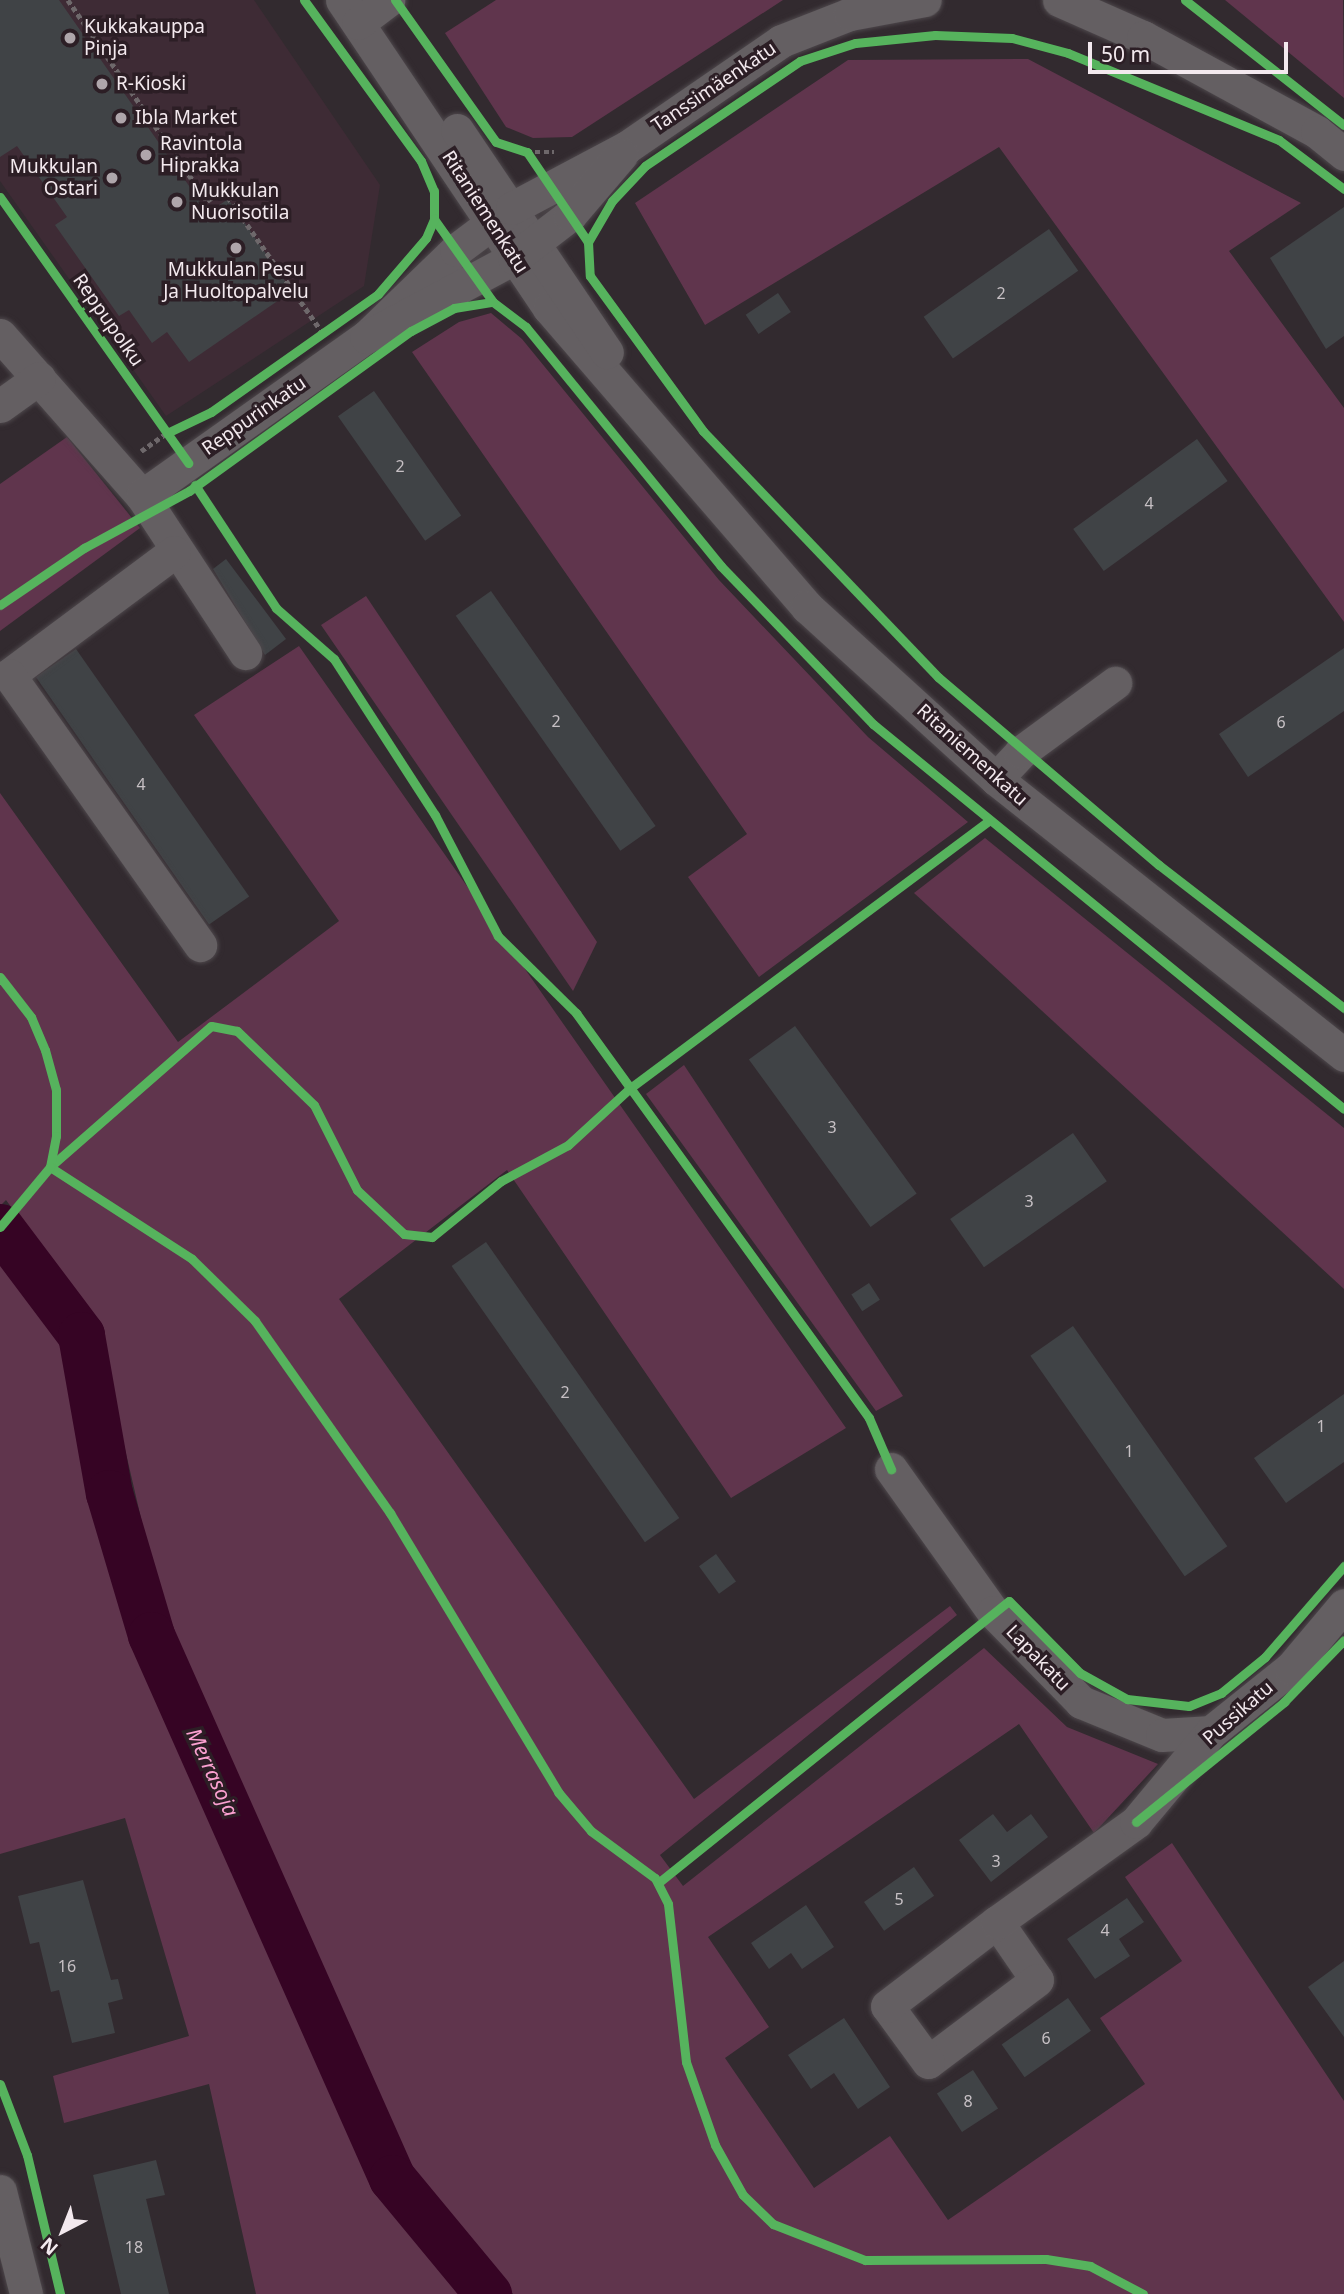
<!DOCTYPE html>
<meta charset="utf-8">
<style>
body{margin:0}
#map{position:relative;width:1344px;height:2294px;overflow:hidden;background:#322a2f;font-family:"Noto Sans",sans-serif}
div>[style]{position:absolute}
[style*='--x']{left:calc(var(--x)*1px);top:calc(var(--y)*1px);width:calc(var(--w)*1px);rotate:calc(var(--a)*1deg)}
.built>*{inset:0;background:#3e2b35}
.green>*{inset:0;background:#60354d}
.river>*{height:47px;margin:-23.5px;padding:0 23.5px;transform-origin:23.5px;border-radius:23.5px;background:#360424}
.building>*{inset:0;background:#404346;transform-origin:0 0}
.path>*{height:4.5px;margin-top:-2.25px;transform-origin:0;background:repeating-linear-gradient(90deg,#6e686b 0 5px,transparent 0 8.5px)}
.roads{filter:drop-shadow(0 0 2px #4d474b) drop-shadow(0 0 2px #4d474b)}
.minor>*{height:33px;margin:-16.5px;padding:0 16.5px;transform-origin:16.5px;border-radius:16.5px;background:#645f62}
.cycleway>*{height:9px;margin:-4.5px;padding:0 4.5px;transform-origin:4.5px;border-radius:4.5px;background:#56b35d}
.dots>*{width:19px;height:19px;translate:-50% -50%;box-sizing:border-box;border:4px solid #2c1e25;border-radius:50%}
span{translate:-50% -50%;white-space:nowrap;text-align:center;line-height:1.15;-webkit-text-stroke:7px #2c1e25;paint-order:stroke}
.number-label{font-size:16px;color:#c6c0c4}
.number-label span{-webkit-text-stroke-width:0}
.poi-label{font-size:19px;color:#f3e9ee}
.left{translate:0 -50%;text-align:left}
.right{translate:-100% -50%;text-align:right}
.street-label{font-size:19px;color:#f3e9ee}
.water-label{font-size:21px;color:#fba1d1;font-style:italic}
.north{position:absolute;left:28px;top:2196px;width:70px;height:70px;-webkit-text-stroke:5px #2c1e25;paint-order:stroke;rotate:222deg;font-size:19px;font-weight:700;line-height:28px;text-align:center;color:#f3e9ee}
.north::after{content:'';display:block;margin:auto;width:24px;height:32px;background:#f3e9ee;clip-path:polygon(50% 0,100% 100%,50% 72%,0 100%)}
.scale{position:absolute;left:1088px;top:42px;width:200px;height:32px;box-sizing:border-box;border:4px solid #f3e9ee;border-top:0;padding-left:9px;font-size:21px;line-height:24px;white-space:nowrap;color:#f3e9ee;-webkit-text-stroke:5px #2c1e25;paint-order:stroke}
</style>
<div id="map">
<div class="built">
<i style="clip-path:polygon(0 0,254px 0,380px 185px,364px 286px,166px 416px,0 181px)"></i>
</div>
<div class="green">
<i style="clip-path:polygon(496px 0,783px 0,572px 137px,533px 138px,506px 127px,445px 33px)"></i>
<i style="clip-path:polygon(1225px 0,1343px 0,1344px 98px)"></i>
<i style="clip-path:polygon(1028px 59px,1301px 203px,1229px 251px,1344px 408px,1344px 622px,999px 147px,705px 325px,635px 203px,848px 60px)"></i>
<i style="clip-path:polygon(491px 313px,522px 339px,719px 580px,868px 737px,968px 822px,759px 977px,688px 877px,747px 834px,412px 352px,459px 322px)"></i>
<i style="clip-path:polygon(67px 437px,140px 528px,0 631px,0 484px)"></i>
<i style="clip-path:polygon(366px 596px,597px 942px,573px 991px,321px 625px)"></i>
<i style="clip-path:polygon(299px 646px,846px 1428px,731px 1498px,507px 1170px,339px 1299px,694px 1799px,950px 1606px,957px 1615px,660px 1855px,683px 1886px,984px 1648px,1067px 1727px,1158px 1764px,1094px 1833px,1019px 1724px,708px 1937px,769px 2027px,725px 2058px,814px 2188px,890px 2136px,948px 2220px,1145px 2084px,1100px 2018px,1182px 1961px,1125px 1877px,1172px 1843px,1344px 2101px,1344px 2294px,513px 2294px,405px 2165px,166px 1626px,96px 1324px,6px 1200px,0 1206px,0 793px,178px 1042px,339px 921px,194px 715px)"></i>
<i style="clip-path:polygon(985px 838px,1344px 1128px,1344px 1289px,914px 893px)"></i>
<i style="clip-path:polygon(684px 1065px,903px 1396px,876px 1411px,646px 1094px)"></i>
<i style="clip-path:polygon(0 1250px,69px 1343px,116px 1573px,138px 1643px,382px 2187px,469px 2294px,256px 2294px,209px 2084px,64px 2123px,53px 2076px,189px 2036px,125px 1818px,0 1854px)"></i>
</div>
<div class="river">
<i style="--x:0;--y:1227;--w:135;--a:53.1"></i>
<i style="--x:81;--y:1335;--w:160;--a:80"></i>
<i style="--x:109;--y:1493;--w:148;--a:73.5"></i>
<i style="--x:151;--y:1635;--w:594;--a:66.07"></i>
<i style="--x:392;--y:2178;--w:151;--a:50.4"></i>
</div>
<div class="building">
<i style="clip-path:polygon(0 0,59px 0,208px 213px,228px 199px,292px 291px,189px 362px,167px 332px,152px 343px,129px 310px,119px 316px,55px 225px,67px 217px,17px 146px,0 157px)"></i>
<i style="clip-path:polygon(1344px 207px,1344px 336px,1326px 349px,1270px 258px)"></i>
<i style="left:1049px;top:229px;width:51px;height:153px;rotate:55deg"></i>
<i style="left:778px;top:293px;width:23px;height:39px;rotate:56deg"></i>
<i style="left:374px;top:391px;width:152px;height:44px;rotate:55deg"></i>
<i style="left:1197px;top:439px;width:52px;height:153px;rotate:54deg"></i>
<i style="clip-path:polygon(226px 559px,286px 639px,265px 655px,213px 569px)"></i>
<i style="left:491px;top:591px;width:287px;height:43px;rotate:55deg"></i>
<i style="clip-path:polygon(1344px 648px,1344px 711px,1248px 777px,1219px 734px)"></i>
<i style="left:76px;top:649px;width:302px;height:49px;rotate:55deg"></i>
<i style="left:795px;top:1026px;width:207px;height:57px;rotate:54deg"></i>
<i style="left:1073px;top:1133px;width:59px;height:150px;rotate:55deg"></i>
<i style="left:486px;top:1242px;width:337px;height:42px;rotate:55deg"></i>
<i style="left:869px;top:1283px;width:20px;height:21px;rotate:57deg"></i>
<i style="left:1073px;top:1326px;width:269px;height:52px;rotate:55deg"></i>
<i style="clip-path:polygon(1344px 1394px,1344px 1462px,1286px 1503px,1254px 1458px)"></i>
<i style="left:716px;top:1554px;width:34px;height:21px;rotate:54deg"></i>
<i style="clip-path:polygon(993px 1814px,1007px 1832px,1031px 1814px,1048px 1837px,991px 1882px,959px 1840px)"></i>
<i style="left:914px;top:1867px;width:35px;height:61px;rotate:55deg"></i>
<i style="clip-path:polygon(83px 1880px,111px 1980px,118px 1979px,123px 1999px,108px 2003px,115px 2033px,72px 2043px,59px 1990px,51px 1992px,39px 1942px,30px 1944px,18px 1896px)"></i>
<i style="clip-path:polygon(1127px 1898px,1144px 1922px,1119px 1939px,1130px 1956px,1095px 1979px,1067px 1939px)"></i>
<i style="clip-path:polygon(806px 1905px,834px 1947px,802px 1969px,791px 1953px,769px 1969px,751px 1943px)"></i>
<i style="clip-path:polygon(1344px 1961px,1344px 2037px,1308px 1987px)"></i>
<i style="left:1068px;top:1998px;width:40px;height:81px;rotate:55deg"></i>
<i style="clip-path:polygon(844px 2018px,890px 2087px,858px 2109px,834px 2073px,811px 2089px,788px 2055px)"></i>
<i style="left:973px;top:2070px;width:46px;height:43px;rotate:57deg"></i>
<i style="clip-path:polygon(156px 2160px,165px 2195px,146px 2199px,169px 2294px,121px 2294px,93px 2175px)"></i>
</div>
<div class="path">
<i style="--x:68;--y:0;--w:244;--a:55.3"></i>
<i style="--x:207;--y:201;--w:19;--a:-35"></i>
<i style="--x:223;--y:190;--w:173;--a:55.1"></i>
<i style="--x:527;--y:152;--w:27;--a:0"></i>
<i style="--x:141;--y:451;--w:32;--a:-35"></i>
</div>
<div class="roads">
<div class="minor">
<i style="--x:342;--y:0;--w:371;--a:56.1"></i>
<i style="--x:549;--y:308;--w:395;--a:49.2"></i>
<i style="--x:807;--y:607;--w:256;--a:42.3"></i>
<i style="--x:996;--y:779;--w:444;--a:38.4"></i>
<i style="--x:1059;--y:0;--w:92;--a:23.8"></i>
<i style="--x:1143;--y:37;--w:198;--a:28.6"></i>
<i style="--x:1317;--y:132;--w:35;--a:39"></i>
<i style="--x:358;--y:23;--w:38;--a:-37"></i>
<i style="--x:457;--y:130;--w:268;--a:56"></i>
<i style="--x:0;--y:335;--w:215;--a:48.6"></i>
<i style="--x:142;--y:496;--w:188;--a:56.7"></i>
<i style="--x:366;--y:337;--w:125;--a:-44"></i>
<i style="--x:456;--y:250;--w:70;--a:-36.9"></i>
<i style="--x:512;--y:208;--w:130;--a:-27.9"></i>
<i style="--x:627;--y:147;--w:187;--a:-34.5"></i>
<i style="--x:781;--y:41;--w:74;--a:-21.4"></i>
<i style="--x:850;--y:14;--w:76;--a:-10.6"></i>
<i style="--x:0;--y:406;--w:48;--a:-35.7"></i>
<i style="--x:142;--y:496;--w:275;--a:-35.4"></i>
<i style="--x:366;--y:337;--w:168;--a:-28.1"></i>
<i style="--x:514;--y:258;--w:71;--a:-37.5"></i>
<i style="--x:570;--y:215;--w:79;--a:-49.6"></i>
<i style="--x:174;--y:552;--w:206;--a:143.3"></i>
<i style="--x:9;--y:675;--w:331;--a:54.7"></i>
<i style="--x:996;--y:779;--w:37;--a:-47"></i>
<i style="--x:1021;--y:752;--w:117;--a:-36.3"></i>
<i style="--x:891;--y:1469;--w:176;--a:54.5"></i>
<i style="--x:993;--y:1612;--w:126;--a:45.6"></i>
<i style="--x:1081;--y:1702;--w:87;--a:22.2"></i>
<i style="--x:1162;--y:1735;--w:49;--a:-3.5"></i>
<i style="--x:997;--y:1922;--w:70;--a:55.4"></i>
<i style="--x:1037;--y:1980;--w:136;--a:143"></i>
<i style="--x:928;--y:2062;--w:69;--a:-126.2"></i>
<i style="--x:887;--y:2006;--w:138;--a:-37.4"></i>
<i style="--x:997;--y:1922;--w:171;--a:-35.7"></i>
<i style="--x:1136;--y:1822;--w:117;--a:-50.2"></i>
<i style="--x:1211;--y:1732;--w:102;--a:-38.7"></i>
<i style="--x:1291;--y:1668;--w:82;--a:-49.9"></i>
<i style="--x:0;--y:2191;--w:106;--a:75.8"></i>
</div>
</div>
<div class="cycleway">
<i style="--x:304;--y:0;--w:199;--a:54"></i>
<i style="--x:421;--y:161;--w:33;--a:67"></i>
<i style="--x:434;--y:191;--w:28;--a:90"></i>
<i style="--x:434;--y:219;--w:102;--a:54.6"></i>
<i style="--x:493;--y:302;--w:41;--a:37.1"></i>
<i style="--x:526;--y:327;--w:308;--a:50.8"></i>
<i style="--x:721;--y:566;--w:219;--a:46.1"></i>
<i style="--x:873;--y:724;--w:608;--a:39.26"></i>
<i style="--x:395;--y:0;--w:174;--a:54.6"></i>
<i style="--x:496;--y:142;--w:33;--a:18"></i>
<i style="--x:527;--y:152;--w:109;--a:55.9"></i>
<i style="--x:1185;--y:0;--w:202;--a:38.2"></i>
<i style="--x:1344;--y:189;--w:81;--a:-143"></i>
<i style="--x:1279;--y:140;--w:228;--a:-157.6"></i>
<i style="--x:1068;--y:53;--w:58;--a:-165"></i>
<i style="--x:1012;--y:38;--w:77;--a:-177.8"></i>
<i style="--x:935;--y:35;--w:80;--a:174.3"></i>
<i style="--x:855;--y:43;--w:58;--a:161.9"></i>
<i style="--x:800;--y:61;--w:187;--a:145.9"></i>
<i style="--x:645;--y:166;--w:48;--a:133.3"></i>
<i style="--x:612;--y:201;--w:48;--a:120.3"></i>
<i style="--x:588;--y:242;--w:34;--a:87"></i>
<i style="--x:590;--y:276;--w:192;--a:53.9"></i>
<i style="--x:703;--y:431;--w:340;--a:46.3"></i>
<i style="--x:938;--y:677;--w:290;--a:40.4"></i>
<i style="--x:1159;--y:865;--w:234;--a:37.7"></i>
<i style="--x:0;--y:197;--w:326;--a:54.7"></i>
<i style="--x:167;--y:433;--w:49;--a:-25.5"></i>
<i style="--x:211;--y:412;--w:204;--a:-35.2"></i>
<i style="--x:378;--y:294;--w:74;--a:-49.4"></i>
<i style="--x:426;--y:238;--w:21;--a:-67"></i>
<i style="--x:195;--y:485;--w:147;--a:56.6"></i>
<i style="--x:276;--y:608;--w:77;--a:41.3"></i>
<i style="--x:334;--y:659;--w:186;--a:57.1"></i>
<i style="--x:435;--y:815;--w:136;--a:62.5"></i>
<i style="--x:498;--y:936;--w:110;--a:44.6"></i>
<i style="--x:576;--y:1013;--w:500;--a:54.1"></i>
<i style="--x:869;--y:1418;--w:56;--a:66.7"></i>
<i style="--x:0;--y:605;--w:102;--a:-34.2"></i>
<i style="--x:84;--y:548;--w:119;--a:-28.5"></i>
<i style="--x:189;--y:491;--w:274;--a:-35.8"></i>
<i style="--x:411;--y:331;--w:49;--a:-28.1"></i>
<i style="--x:454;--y:308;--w:39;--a:-9"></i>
<i style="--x:987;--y:822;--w:447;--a:143.3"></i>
<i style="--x:629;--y:1089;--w:83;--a:137.4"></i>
<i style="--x:568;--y:1145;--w:76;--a:151.8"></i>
<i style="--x:501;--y:1181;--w:89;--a:140.9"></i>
<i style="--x:432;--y:1237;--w:28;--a:-174"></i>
<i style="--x:404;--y:1234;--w:64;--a:-136.9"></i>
<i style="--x:357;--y:1190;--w:95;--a:-116.8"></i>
<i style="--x:314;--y:1105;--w:107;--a:-136.1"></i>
<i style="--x:237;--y:1031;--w:26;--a:-169"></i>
<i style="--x:211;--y:1026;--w:214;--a:138.8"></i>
<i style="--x:50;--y:1167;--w:169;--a:32.9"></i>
<i style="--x:192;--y:1259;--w:88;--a:44.5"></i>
<i style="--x:255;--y:1321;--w:235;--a:54.9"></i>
<i style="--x:390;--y:1513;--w:326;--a:58.9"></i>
<i style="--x:558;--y:1792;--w:51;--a:49.8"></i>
<i style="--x:591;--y:1831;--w:79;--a:36.3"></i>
<i style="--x:655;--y:1878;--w:29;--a:63"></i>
<i style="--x:668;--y:1904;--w:159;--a:83.5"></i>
<i style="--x:686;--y:2062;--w:88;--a:70.7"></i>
<i style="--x:715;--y:2145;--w:57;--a:60.8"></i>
<i style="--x:743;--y:2195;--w:42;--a:44"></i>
<i style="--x:773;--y:2224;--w:99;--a:21.4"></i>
<i style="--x:865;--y:2260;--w:181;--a:-0.3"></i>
<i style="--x:1046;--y:2259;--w:45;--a:9"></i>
<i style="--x:1090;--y:2266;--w:60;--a:27.8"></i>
<i style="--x:0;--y:977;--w:51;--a:52.2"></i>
<i style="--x:31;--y:1017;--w:36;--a:67"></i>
<i style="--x:45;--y:1050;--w:41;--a:74.6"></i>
<i style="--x:56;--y:1090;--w:46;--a:90"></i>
<i style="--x:56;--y:1136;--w:32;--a:101"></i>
<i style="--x:50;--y:1167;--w:78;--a:129.8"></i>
<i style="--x:1136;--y:1822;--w:191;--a:-39"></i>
<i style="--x:1284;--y:1702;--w:86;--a:-45.9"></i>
<i style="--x:658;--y:1883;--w:450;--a:-38.8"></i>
<i style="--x:1009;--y:1601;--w:101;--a:45.4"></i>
<i style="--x:1080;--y:1673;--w:54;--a:29"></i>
<i style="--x:1127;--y:1699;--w:62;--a:6.4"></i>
<i style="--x:1189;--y:1706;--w:35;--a:-22"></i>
<i style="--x:1221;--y:1693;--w:57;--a:-39.3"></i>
<i style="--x:1265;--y:1657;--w:121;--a:-49"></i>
<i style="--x:0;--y:2084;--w:76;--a:69.2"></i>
<i style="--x:27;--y:2155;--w:143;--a:76.6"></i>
</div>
<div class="dots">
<i style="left:70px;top:38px;background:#afa6ab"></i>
<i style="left:102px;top:84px;background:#afa6ab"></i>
<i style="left:121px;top:118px;background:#afa6ab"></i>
<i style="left:146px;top:155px;background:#afa6ab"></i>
<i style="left:112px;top:178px;background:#afa6ab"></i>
<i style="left:177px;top:202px;background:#afa6ab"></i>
<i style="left:236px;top:248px;background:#afa6ab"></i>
</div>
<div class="number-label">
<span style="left:1001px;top:293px">2</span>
<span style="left:400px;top:466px">2</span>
<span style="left:1149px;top:503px">4</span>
<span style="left:556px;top:721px">2</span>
<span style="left:1281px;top:722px">6</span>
<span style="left:141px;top:784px">4</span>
<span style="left:832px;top:1127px">3</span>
<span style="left:1029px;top:1201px">3</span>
<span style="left:565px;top:1392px">2</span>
<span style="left:1321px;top:1426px">1</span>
<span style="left:1129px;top:1451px">1</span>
<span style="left:996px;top:1861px">3</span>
<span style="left:899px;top:1899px">5</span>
<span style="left:1105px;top:1930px">4</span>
<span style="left:67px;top:1966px">16</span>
<span style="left:1046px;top:2038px">6</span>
<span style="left:968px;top:2101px">8</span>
<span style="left:134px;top:2247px">18</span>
</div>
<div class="poi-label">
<span class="left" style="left:84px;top:38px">Kukkakauppa<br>Pinja</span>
<span class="left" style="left:116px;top:84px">R-Kioski</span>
<span class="left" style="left:135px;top:118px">Ibla Market</span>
<span class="left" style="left:160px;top:155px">Ravintola<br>Hiprakka</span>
<span class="right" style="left:98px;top:178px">Mukkulan<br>Ostari</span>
<span class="left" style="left:191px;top:202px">Mukkulan<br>Nuorisotila</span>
<span style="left:236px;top:281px">Mukkulan Pesu<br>Ja Huoltopalvelu</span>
</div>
<div class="street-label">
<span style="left:714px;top:87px;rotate:-34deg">Tanssimäenkatu</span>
<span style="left:485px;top:212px;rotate:57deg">Ritaniemenkatu</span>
<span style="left:108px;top:320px;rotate:55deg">Reppupolku</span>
<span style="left:254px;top:416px;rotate:-35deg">Reppurinkatu</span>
<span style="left:972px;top:755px;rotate:42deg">Ritaniemenkatu</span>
<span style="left:1038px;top:1658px;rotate:46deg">Lapakatu</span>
<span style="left:1238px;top:1713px;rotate:-41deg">Pussikatu</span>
</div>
<div class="water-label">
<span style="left:213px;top:1772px;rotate:65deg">Merrasoja</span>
</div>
<div class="north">N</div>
<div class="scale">50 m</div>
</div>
